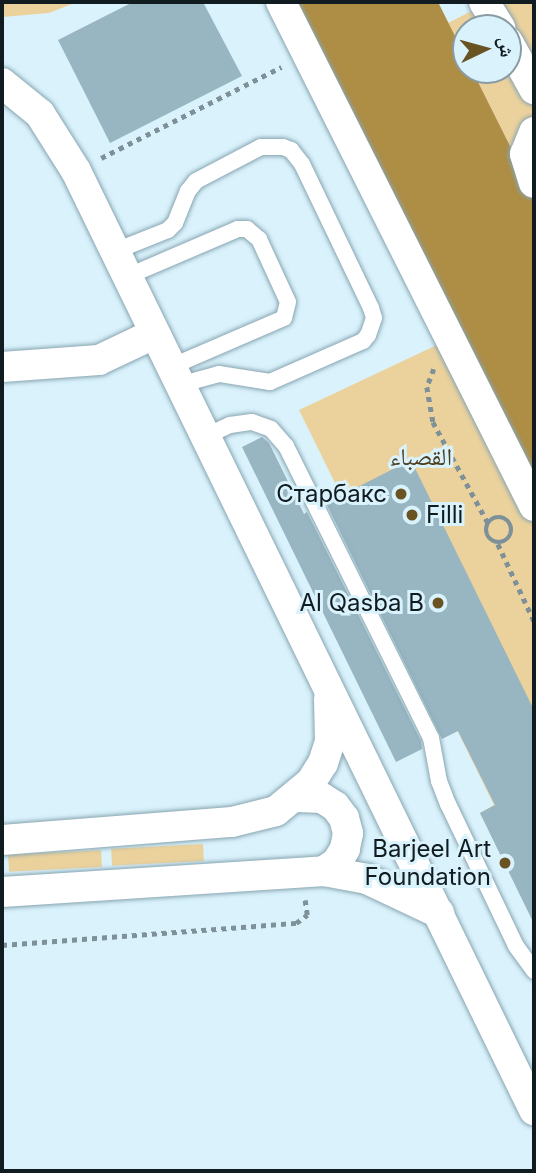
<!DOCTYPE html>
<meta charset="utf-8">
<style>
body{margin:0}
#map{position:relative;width:536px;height:1173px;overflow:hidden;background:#d9f2fc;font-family:Inter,"Noto Naskh Arabic",sans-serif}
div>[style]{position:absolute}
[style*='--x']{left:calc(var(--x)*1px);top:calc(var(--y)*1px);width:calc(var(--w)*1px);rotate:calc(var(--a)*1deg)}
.green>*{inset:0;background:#ebd29d;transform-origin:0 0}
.water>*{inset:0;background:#ae8d44}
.building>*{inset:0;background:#98b5c2}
.path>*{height:4.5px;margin-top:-2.25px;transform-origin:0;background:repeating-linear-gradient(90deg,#7e9199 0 5px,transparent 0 10px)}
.path>.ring{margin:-2.25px;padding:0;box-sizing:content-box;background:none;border:4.5px solid #7e9199;border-radius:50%}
.roads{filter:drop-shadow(0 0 2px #88a5b1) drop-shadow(0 0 2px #88a5b1)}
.lane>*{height:16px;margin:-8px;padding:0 8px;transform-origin:8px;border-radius:8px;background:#fff}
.street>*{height:30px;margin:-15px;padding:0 15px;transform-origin:15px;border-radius:15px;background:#fff}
.dots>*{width:19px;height:19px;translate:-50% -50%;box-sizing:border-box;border:4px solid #d9f2fc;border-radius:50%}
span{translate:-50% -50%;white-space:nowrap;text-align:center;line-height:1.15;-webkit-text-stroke:6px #d9f2fc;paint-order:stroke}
.park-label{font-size:24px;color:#4b3c1c}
.poi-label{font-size:24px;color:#111c21}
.right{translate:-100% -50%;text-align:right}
.left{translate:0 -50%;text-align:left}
.frame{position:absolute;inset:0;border:4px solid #111c21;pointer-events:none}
.north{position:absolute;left:452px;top:14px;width:70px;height:70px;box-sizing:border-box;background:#d9f2fc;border:2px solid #899ca4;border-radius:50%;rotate:85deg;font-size:19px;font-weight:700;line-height:28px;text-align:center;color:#111c21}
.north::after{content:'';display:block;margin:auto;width:24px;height:32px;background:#695323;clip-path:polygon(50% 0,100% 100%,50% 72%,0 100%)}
</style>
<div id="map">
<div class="green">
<i style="clip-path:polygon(2px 2px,77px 2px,49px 13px,2px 17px)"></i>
<i style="clip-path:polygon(489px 2px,534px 2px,534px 195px,472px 70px,508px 70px,508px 28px,466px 28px,466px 58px,448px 23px)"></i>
<i style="clip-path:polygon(458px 335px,534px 487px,534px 915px,531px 916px,480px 813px,494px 805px,299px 410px)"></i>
<i style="left:203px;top:844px;width:17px;height:92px;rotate:87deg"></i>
<i style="left:101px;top:850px;width:17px;height:93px;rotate:87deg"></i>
</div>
<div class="water">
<i style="clip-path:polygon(293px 2px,438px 2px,466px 58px,466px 70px,472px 70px,534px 194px,534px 487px)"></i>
</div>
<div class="building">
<i style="clip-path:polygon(133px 2px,203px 2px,242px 76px,110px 143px,58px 40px)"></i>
<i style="clip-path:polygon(262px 437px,269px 443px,304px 514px,307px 512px,421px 741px,422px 749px,396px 762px,242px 447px)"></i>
<i style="clip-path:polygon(411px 460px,534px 710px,534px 924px,480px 813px,495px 805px,458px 731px,442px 739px,326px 503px)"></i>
</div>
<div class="path">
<i style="--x:101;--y:158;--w:202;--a:-26.8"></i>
<i style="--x:434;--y:369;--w:19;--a:111"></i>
<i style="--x:427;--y:387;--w:36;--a:80"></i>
<i style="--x:433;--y:422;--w:115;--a:61.4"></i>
<i class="ring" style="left:486px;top:517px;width:21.5px;height:21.5px"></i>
<i style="--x:498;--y:544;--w:85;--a:64.9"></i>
<i style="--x:2;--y:945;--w:295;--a:-4.3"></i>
<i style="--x:296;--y:923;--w:14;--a:-36"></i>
<i style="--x:307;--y:915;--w:15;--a:-98"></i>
</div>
<div class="roads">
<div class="lane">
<i style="--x:113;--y:252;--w:59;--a:-21.8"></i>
<i style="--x:168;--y:230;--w:10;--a:-45"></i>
<i style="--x:175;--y:223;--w:35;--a:-68"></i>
<i style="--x:188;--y:191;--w:13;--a:-51"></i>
<i style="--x:196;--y:181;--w:73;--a:-27.6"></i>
<i style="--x:261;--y:147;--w:22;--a:0"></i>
<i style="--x:283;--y:147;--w:9;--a:21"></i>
<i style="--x:291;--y:150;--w:18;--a:52"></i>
<i style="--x:302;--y:164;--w:160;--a:64.4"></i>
<i style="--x:371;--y:308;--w:10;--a:73"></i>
<i style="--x:374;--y:318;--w:18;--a:109"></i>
<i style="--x:368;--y:335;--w:8;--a:130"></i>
<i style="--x:363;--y:341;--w:102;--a:156.2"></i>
<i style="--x:270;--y:382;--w:52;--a:-171.1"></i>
<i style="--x:219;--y:374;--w:41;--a:164.6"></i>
<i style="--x:126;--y:277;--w:122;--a:-23.2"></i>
<i style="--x:238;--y:229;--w:9;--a:0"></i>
<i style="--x:247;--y:229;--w:16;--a:40"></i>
<i style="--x:259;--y:239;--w:69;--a:65.3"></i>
<i style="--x:288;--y:302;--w:16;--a:104"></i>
<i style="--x:284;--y:318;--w:124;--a:156.7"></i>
<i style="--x:204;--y:437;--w:29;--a:-25"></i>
<i style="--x:230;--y:425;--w:22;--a:-8"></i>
<i style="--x:252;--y:422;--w:20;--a:20"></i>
<i style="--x:271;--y:429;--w:23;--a:49"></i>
<i style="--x:286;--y:446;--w:326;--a:63.6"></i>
<i style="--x:431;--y:738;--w:44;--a:79.5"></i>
<i style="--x:439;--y:781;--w:25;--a:69"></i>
<i style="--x:448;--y:804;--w:157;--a:64.4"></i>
<i style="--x:516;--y:946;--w:31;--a:54"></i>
</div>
<div class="street">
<i style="--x:281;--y:2;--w:564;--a:63.34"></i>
<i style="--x:484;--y:2;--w:31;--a:58"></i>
<i style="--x:508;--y:42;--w:54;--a:61"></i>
<i style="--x:2;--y:83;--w:49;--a:39.2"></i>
<i style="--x:40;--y:114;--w:67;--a:57.7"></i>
<i style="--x:76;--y:171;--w:1045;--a:64"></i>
<i style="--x:534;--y:132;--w:24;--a:112"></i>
<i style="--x:525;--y:154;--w:30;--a:73"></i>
<i style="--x:2;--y:367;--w:97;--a:-4.1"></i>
<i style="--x:99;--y:360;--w:61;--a:-25.3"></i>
<i style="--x:295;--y:797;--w:27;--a:2"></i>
<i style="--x:322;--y:798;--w:15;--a:32"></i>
<i style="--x:335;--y:806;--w:15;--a:53"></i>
<i style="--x:344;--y:818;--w:16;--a:75"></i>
<i style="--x:348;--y:833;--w:16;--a:101"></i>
<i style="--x:345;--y:849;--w:15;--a:122"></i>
<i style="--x:337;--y:862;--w:16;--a:145"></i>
<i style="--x:2;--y:840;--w:231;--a:-4.5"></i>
<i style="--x:232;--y:822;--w:45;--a:-14"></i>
<i style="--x:276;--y:811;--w:45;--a:-39.6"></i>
<i style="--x:311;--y:782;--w:22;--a:-58"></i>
<i style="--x:323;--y:763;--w:23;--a:-72"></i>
<i style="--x:330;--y:741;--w:42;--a:-91.4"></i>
<i style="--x:2;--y:892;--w:323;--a:-3.7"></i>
<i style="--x:324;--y:871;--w:44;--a:10.5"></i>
<i style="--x:367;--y:879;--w:80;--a:25.3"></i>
</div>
</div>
<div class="dots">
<i style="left:401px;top:494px;background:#695323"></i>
<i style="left:412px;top:515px;background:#695323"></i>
<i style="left:438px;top:603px;background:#695323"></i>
<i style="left:505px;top:863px;background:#695323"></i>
</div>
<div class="park-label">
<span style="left:421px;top:457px">القصباء</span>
</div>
<div class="poi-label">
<span class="right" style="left:387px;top:494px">Старбакс</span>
<span class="left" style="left:426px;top:515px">Filli</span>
<span class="right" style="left:424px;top:603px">Al Qasba B</span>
<span class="right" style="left:491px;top:863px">Barjeel Art<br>Foundation</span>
</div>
<div class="frame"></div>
<div class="north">ش</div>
</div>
